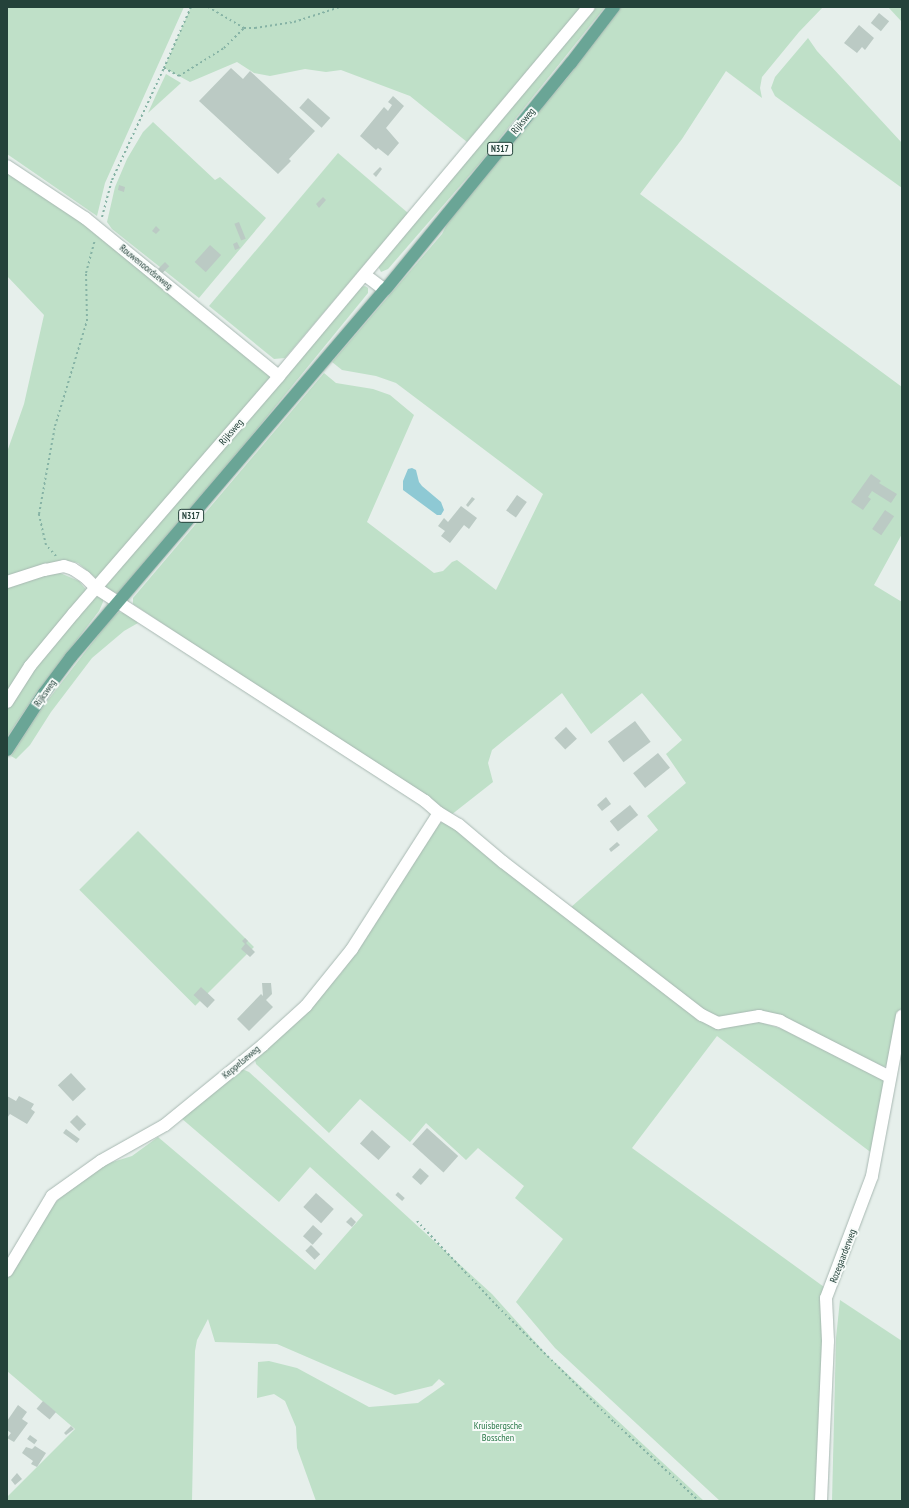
<!DOCTYPE html>
<style>
body{margin:0}
#map{position:relative;width:909px;height:1508px;overflow:hidden;background:#e6efeb;font-family:"PT Sans Narrow",sans-serif}
div>[style]{position:absolute}
[style*='--x']{left:calc(var(--x)*1px);top:calc(var(--y)*1px);width:calc(var(--w)*1px);rotate:calc(var(--a)*1deg)}
.green>*{inset:0;background:#bfe0c8;transform-origin:0 0}
.water>*{inset:0;background:#8ec9d4}
.building>*{inset:0;background:#bbcac4;transform-origin:0 0}
.path>*{height:2px;margin-top:-1px;transform-origin:0;background:repeating-linear-gradient(90deg,#86b3a5 0 2px,transparent 0 5px)}
.roads{filter:drop-shadow(0 0 1px #a8b8b2) drop-shadow(0 0 1px #a8b8b2)}
.minor>*{height:12px;margin:-6px;padding:0 6px;transform-origin:6px;border-radius:6px;background:#fff}
.major>*{height:12px;margin:-6px;padding:0 6px;transform-origin:6px;border-radius:6px;background:#6aa596}
span{translate:-50% -50%;white-space:nowrap;text-align:center;line-height:1.15;-webkit-text-stroke:4px #f7fbf9;paint-order:stroke}
.shield-label span{padding:1px 3px;background:#f7fbf9;border:1px solid;border-radius:3px;-webkit-text-stroke-width:0}
.shield-label{font-size:9px;color:#24423a;font-weight:700}
.street-label{font-size:10px;color:#24423a}
.park-label{font-size:10px;color:#2d7a4b}
.frame{position:absolute;inset:0;border:8px solid #24423a;pointer-events:none}
</style>
<div id="map">
<div class="green">
<i style="clip-path:polygon(7px 7px,184px 7px,105px 183px,97px 216px,7px 154px)"></i>
<i style="clip-path:polygon(191px 7px,581px 7px,467px 142px,410px 96px,341px 70px,326px 72px,305px 69px,270px 76px,254px 73px,237px 62px,190px 82px,179px 76px,164px 68px)"></i>
<i style="clip-path:polygon(592px 7px,605px 7px,480px 163px,388px 269px,381px 272px,378px 266px)"></i>
<i style="clip-path:polygon(621px 7px,823px 7px,799px 32px,762px 77px,760px 88px,762px 98px,726px 71px,682px 139px,640px 194px,902px 387px,902px 534px,874px 585px,902px 602px,902px 1010px,888px 1064px,884px 1067px,792px 1022px,717px 1019px,703px 1011px,570px 908px,658px 830px,647px 816px,686px 783px,666px 754px,682px 740px,642px 693px,591px 734px,562px 693px,492px 750px,488px 763px,493px 782px,451px 815px,133px 604px,133px 598px,324px 373px,336px 383px,373px 389px,390px 395px,414px 415px,367px 522px,434px 573px,443px 571px,452px 562px,457px 560px,496px 590px,543px 494px,396px 383px,376px 376px,342px 370px,332px 362px,442px 234px,451px 216px,568px 77px)"></i>
<i style="clip-path:polygon(888px 7px,902px 7px,902px 22px)"></i>
<i style="clip-path:polygon(808px 38px,817px 51px,902px 143px,902px 188px,775px 96px,771px 88px,775px 77px)"></i>
<i style="clip-path:polygon(166px 74px,181px 83px,148px 113px,157px 93px)"></i>
<i style="clip-path:polygon(153px 122px,215px 180px,220px 177px,266px 218px,199px 298px,112px 229px,107px 222px,115px 187px,127px 159px,143px 132px)"></i>
<i style="clip-path:polygon(338px 153px,408px 213px,285px 358px,274px 359px,209px 306px)"></i>
<i style="clip-path:polygon(7px 168px,49px 195px,272px 375px,97px 579px,78px 563px,70px 561px,59px 563px,7px 579px,7px 452px,24px 404px,44px 315px,7px 276px)"></i>
<i style="clip-path:polygon(365px 286px,368px 288px,368px 293px,248px 440px,118px 593px,111px 592px,102px 586px,360px 287px)"></i>
<i style="clip-path:polygon(60px 573px,79px 581px,88px 592px,7px 696px,7px 587px,41px 575px)"></i>
<i style="clip-path:polygon(100px 596px,103px 598px,103px 602px,99px 611px,38px 691px,7px 737px,7px 710px,17px 694px,44px 656px,94px 598px)"></i>
<i style="clip-path:polygon(119px 612px,131px 615px,138px 623px,124px 631px,92px 658px,51px 712px,30px 745px,16px 759px,11px 756px,41px 709px,113px 616px)"></i>
<i style="clip-path:polygon(445px 822px,456px 827px,713px 1028px,760px 1022px,782px 1029px,885px 1081px,882px 1102px,877px 1113px,878px 1125px,873px 1154px,717px 1036px,632px 1148px,831px 1292px,822px 1501px,720px 1501px,555px 1348px,516px 1302px,563px 1239px,515px 1198px,524px 1186px,478px 1148px,466px 1160px,426px 1123px,410px 1142px,360px 1099px,329px 1133px,256px 1064px,255px 1060px,258px 1055px,315px 1003px,342px 972px,437px 824px)"></i>
<i style="left:138px;top:831px;width:164px;height:83px;rotate:45deg"></i>
<i style="clip-path:polygon(242px 1069px,249px 1072px,492px 1294px,547px 1355px,704px 1501px,316px 1501px,297px 1448px,296px 1427px,285px 1401px,274px 1394px,257px 1398px,258px 1362px,269px 1361px,297px 1368px,369px 1407px,418px 1403px,445px 1384px,439px 1379px,432px 1386px,395px 1395px,277px 1344px,215px 1342px,208px 1319px,197px 1340px,195px 1351px,192px 1501px,7px 1501px,7px 1497px,75px 1429px,7px 1371px,7px 1277px,42px 1218px,65px 1192px,103px 1165px,132px 1156px,158px 1137px,315px 1270px,363px 1215px,310px 1167px,279px 1202px,181px 1118px)"></i>
<i style="clip-path:polygon(840px 1300px,902px 1341px,902px 1501px,832px 1501px,836px 1338px)"></i>
</div>
<div class="water">
<i style="clip-path:polygon(412px 468px,416px 470px,419px 482px,422px 486px,441px 502px,444px 510px,441px 515px,437px 515px,403px 490px,403px 481px,408px 469px)"></i>
</div>
<div class="building">
<i style="left:879px;top:13px;width:13px;height:13px;rotate:39deg"></i>
<i style="clip-path:polygon(859px 25px,874px 38px,865px 50px,862px 47px,857px 53px,844px 43px)"></i>
<i style="clip-path:polygon(231px 68px,243px 79px,250px 71px,315px 131px,289px 159px,291px 161px,278px 174px,199px 101px)"></i>
<i style="clip-path:polygon(393px 96px,404px 106px,386px 128px,399px 143px,388px 156px,378px 148px,376px 150px,360px 136px,384px 107px,388px 111px,392px 105px,388px 102px)"></i>
<i style="left:308px;top:98px;width:30px;height:13px;rotate:42deg"></i>
<i style="clip-path:polygon(380px 167px,382px 169px,376px 177px,373px 174px)"></i>
<i style="clip-path:polygon(119px 185px,125px 187px,124px 192px,118px 190px)"></i>
<i style="clip-path:polygon(323px 197px,326px 200px,319px 208px,316px 204px)"></i>
<i style="left:239px;top:222px;width:18px;height:5px;rotate:68deg"></i>
<i style="clip-path:polygon(156px 226px,160px 230px,156px 234px,152px 231px)"></i>
<i style="clip-path:polygon(237px 242px,240px 248px,235px 250px,233px 244px)"></i>
<i style="left:210px;top:245px;width:15px;height:23px;rotate:42deg"></i>
<i style="left:165px;top:262px;width:6px;height:11px;rotate:45deg"></i>
<i style="clip-path:polygon(871px 474px,881px 481px,879px 483px,897px 494px,891px 503px,872px 491px,868px 497px,871px 499px,863px 510px,851px 502px)"></i>
<i style="left:517px;top:495px;width:12px;height:19px;rotate:35deg"></i>
<i style="clip-path:polygon(472px 497px,475px 499px,468px 507px,466px 505px)"></i>
<i style="clip-path:polygon(461px 506px,477px 518px,469px 529px,464px 525px,450px 543px,441px 536px,445px 531px,438px 526px,444px 518px,448px 522px)"></i>
<i style="left:885px;top:510px;width:11px;height:23px;rotate:34deg"></i>
<i style="left:635px;top:721px;width:26px;height:34px;rotate:53deg"></i>
<i style="left:566px;top:727px;width:16px;height:16px;rotate:47deg"></i>
<i style="left:658px;top:753px;width:19px;height:32px;rotate:51deg"></i>
<i style="clip-path:polygon(606px 797px,611px 804px,602px 811px,597px 805px)"></i>
<i style="left:630px;top:805px;width:13px;height:26px;rotate:51deg"></i>
<i style="clip-path:polygon(617px 842px,620px 845px,611px 852px,609px 849px)"></i>
<i style="clip-path:polygon(245px 938px,248px 941px,246px 943px,255px 952px,250px 957px,241px 949px,245px 944px,242px 941px)"></i>
<i style="clip-path:polygon(262px 983px,271px 983px,272px 994px,266px 1000px,273px 1007px,249px 1031px,237px 1019px,261px 994px,263px 996px)"></i>
<i style="left:201px;top:987px;width:19px;height:11px;rotate:43deg"></i>
<i style="left:71px;top:1073px;width:22px;height:18px;rotate:47deg"></i>
<i style="clip-path:polygon(7px 1096px,16px 1101px,19px 1096px,34px 1104px,31px 1109px,35px 1112px,27px 1124px,10px 1114px,7px 1118px)"></i>
<i style="left:77px;top:1115px;width:13px;height:10px;rotate:45deg"></i>
<i style="left:427px;top:1128px;width:42px;height:22px;rotate:42deg"></i>
<i style="left:66px;top:1129px;width:17px;height:5px;rotate:36deg"></i>
<i style="left:372px;top:1130px;width:25px;height:18px;rotate:42deg"></i>
<i style="left:420px;top:1168px;width:12px;height:12px;rotate:42deg"></i>
<i style="left:398px;top:1192px;width:9px;height:4px;rotate:41deg"></i>
<i style="left:316px;top:1193px;width:24px;height:19px;rotate:42deg"></i>
<i style="clip-path:polygon(351px 1217px,356px 1222px,352px 1227px,346px 1222px)"></i>
<i style="left:313px;top:1225px;width:13px;height:15px;rotate:42deg"></i>
<i style="left:311px;top:1245px;width:13px;height:8px;rotate:45deg"></i>
<i style="left:43px;top:1401px;width:17px;height:10px;rotate:40deg"></i>
<i style="clip-path:polygon(18px 1405px,27px 1412px,22px 1419px,28px 1423px,14px 1442px,7px 1438px,11px 1433px,7px 1430px,7px 1421px)"></i>
<i style="clip-path:polygon(71px 1426px,74px 1429px,66px 1435px,64px 1433px)"></i>
<i style="left:30px;top:1435px;width:9px;height:5px;rotate:36deg"></i>
<i style="clip-path:polygon(35px 1446px,46px 1453px,37px 1467px,31px 1464px,33px 1461px,22px 1453px,26px 1447px,32px 1449px)"></i>
<i style="clip-path:polygon(17px 1473px,22px 1479px,15px 1485px,11px 1480px)"></i>
</div>
<div class="path">
<i style="--x:191;--y:7;--w:67;--a:113.9"></i>
<i style="--x:164;--y:68;--w:17;--a:28"></i>
<i style="--x:179;--y:76;--w:53;--a:-31.9"></i>
<i style="--x:224;--y:48;--w:28;--a:-45"></i>
<i style="--x:208;--y:7;--w:42;--a:30.3"></i>
<i style="--x:244;--y:28;--w:11;--a:0"></i>
<i style="--x:255;--y:28;--w:39;--a:-9"></i>
<i style="--x:294;--y:22;--w:48;--a:-18.1"></i>
<i style="--x:102;--y:217;--w:38;--a:-75"></i>
<i style="--x:112;--y:180;--w:123;--a:-65.1"></i>
<i style="--x:56;--y:556;--w:15;--a:-132"></i>
<i style="--x:46;--y:545;--w:32;--a:-103"></i>
<i style="--x:39;--y:514;--w:89;--a:-79.7"></i>
<i style="--x:55;--y:426;--w:110;--a:-73.1"></i>
<i style="--x:87;--y:321;--w:48;--a:-91.2"></i>
<i style="--x:86;--y:273;--w:34;--a:-75"></i>
<i style="--x:417;--y:1221;--w:118;--a:46.7"></i>
<i style="--x:498;--y:1307;--w:163;--a:44.8"></i>
<i style="--x:614;--y:1422;--w:116;--a:42.9"></i>
</div>
<div class="roads">
<div class="minor">
<i style="--x:7;--y:166;--w:94;--a:33.7"></i>
<i style="--x:85;--y:218;--w:250;--a:39.2"></i>
<i style="--x:365;--y:275;--w:25;--a:37"></i>
<i style="--x:7;--y:582;--w:40;--a:-18"></i>
<i style="--x:45;--y:570;--w:19;--a:-12"></i>
<i style="--x:64;--y:566;--w:9;--a:18"></i>
<i style="--x:73;--y:569;--w:14;--a:34"></i>
<i style="--x:85;--y:577;--w:16;--a:45"></i>
<i style="--x:96;--y:588;--w:392;--a:32.9"></i>
<i style="--x:425;--y:801;--w:18;--a:41"></i>
<i style="--x:439;--y:813;--w:23;--a:31"></i>
<i style="--x:459;--y:825;--w:57;--a:40.1"></i>
<i style="--x:503;--y:862;--w:251;--a:37.6"></i>
<i style="--x:702;--y:1015;--w:18;--a:27"></i>
<i style="--x:718;--y:1023;--w:42;--a:-9.7"></i>
<i style="--x:759;--y:1016;--w:22;--a:13"></i>
<i style="--x:780;--y:1021;--w:123;--a:27"></i>
<i style="--x:7;--y:702;--w:43;--a:-57.4"></i>
<i style="--x:30;--y:666;--w:69;--a:-50.3"></i>
<i style="--x:74;--y:613;--w:313;--a:-49.1"></i>
<i style="--x:279;--y:376;--w:482;--a:-50"></i>
<i style="--x:7;--y:1271;--w:87;--a:-59"></i>
<i style="--x:52;--y:1196;--w:60;--a:-35.5"></i>
<i style="--x:101;--y:1161;--w:73;--a:-29.4"></i>
<i style="--x:165;--y:1125;--w:127;--a:-39.2"></i>
<i style="--x:263;--y:1045;--w:58;--a:-42.2"></i>
<i style="--x:306;--y:1006;--w:73;--a:-51.1"></i>
<i style="--x:352;--y:949;--w:161;--a:-57.4"></i>
<i style="--x:821;--y:1501;--w:160;--a:-87.5"></i>
<i style="--x:828;--y:1341;--w:43;--a:-92.7"></i>
<i style="--x:826;--y:1298;--w:130;--a:-69.3"></i>
<i style="--x:872;--y:1176;--w:163;--a:-79.4"></i>
</div>
<div class="major">
<i style="--x:7;--y:750;--w:68;--a:-57"></i>
<i style="--x:44;--y:693;--w:45;--a:-53.1"></i>
<i style="--x:71;--y:657;--w:483;--a:-49.5"></i>
<i style="--x:385;--y:290;--w:293;--a:-50.7"></i>
<i style="--x:571;--y:63;--w:71;--a:-52.5"></i>
</div>
</div>
<div class="shield-label">
<span style="left:500px;top:149px">N317</span>
<span style="left:191px;top:516px">N317</span>
</div>
<div class="street-label">
<span style="left:523px;top:121px;rotate:-50deg">Rijksweg</span>
<span style="left:146px;top:267px;rotate:39deg">Rouwenoordseweg</span>
<span style="left:231px;top:432px;rotate:-49deg">Rijksweg</span>
<span style="left:45px;top:693px;rotate:-55deg">Rijksweg</span>
<span style="left:241px;top:1062px;rotate:-40deg">Keppelseweg</span>
<span style="left:843px;top:1256px;rotate:-69deg">Rozegaarderweg</span>
</div>
<div class="park-label">
<span style="left:498px;top:1431px">Kruisbergsche<br>Bosschen</span>
</div>
<div class="frame"></div>
</div>
